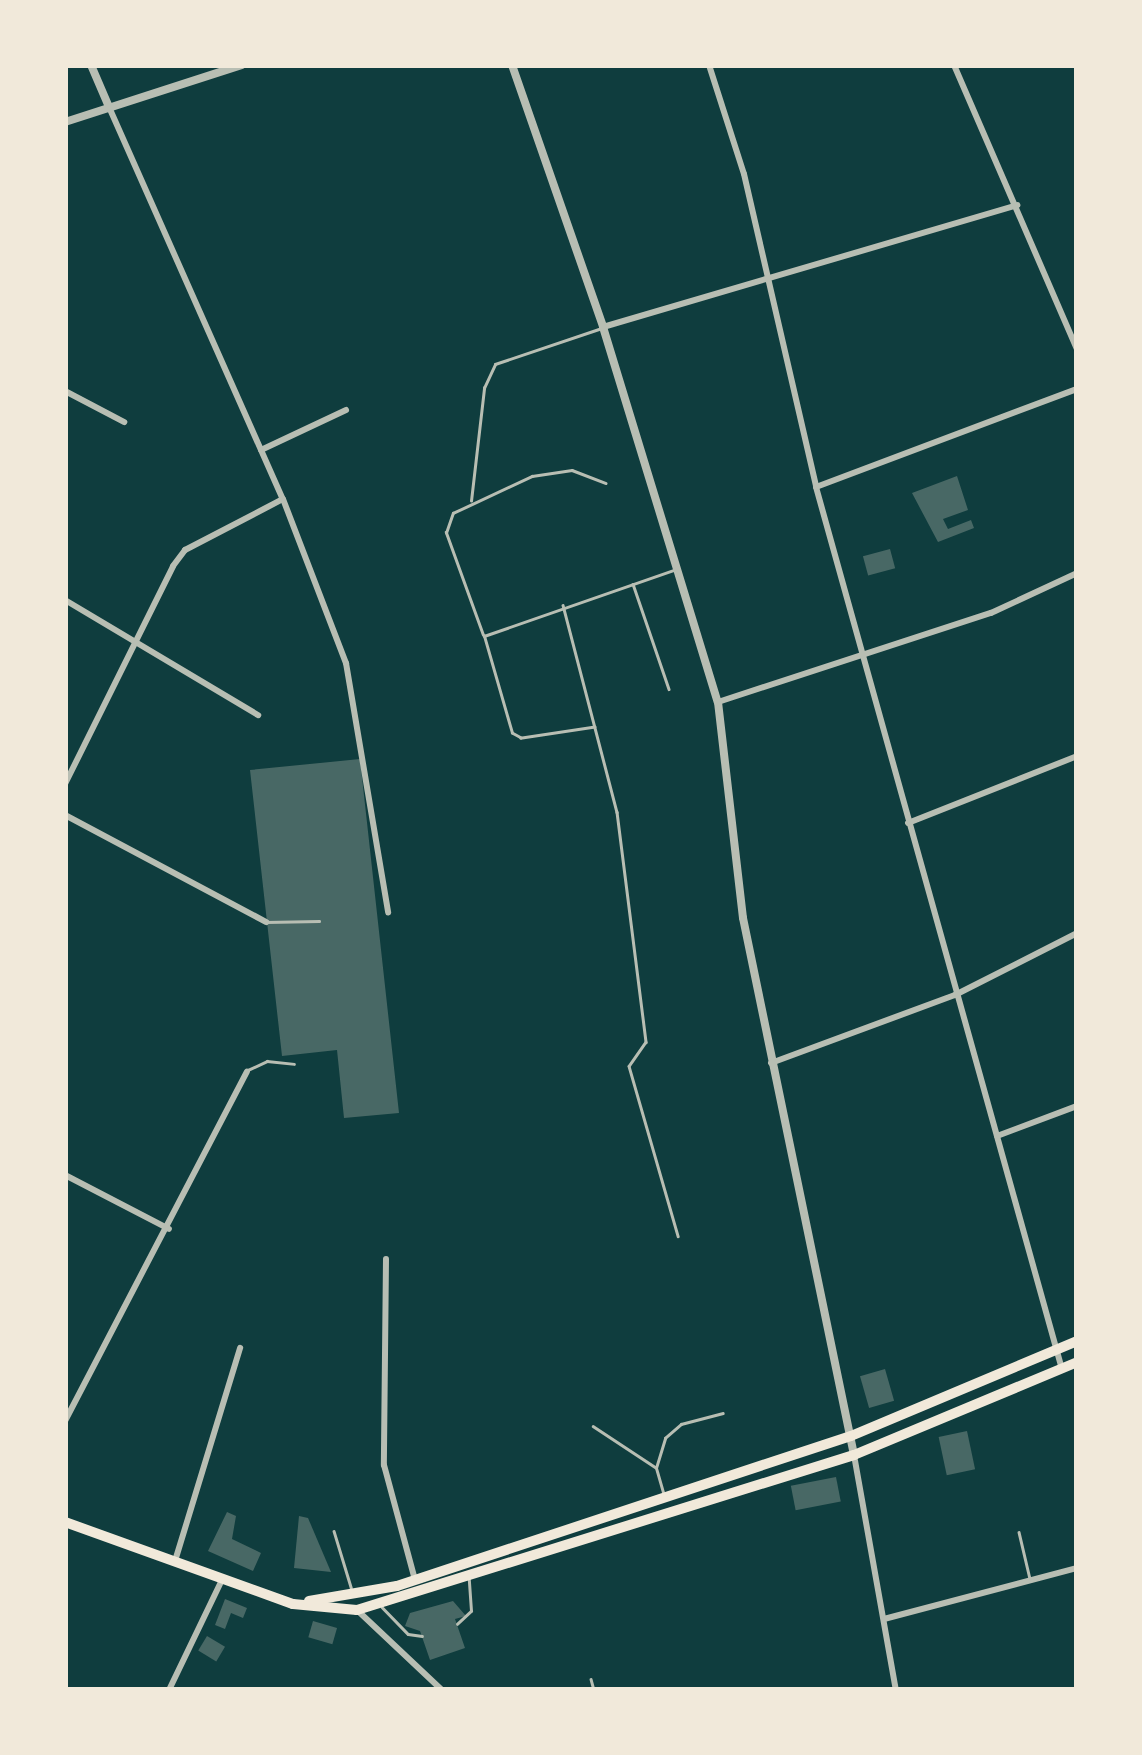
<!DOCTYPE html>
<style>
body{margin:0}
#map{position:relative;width:1142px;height:1755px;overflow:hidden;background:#0f3d3e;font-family:Montserrat,sans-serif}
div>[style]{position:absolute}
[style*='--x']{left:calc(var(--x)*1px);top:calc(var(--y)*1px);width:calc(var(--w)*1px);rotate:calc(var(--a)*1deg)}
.building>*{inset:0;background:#486865;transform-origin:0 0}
.service>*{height:2.5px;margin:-1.25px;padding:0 1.25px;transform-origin:1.25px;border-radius:1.25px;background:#b8beb3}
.minor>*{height:6px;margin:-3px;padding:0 3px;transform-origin:3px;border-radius:3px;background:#b8beb3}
.tertiary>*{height:8px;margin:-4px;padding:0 4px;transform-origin:4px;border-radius:4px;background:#b8beb3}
.primary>*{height:10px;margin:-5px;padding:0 5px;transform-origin:5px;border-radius:5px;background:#f1e9da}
span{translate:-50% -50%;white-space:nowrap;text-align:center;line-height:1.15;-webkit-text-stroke:8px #f1e9da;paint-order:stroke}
.frame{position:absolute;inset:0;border:68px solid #f1e9da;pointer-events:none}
</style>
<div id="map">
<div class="building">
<i style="clip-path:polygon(957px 476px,968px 510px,943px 519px,948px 529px,971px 520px,974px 528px,938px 542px,912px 493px)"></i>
<i style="left:890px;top:549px;width:20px;height:28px;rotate:75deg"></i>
<i style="clip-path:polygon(360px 759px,399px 1113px,344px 1118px,337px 1050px,282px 1056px,250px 770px)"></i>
<i style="left:885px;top:1369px;width:33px;height:26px;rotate:74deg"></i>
<i style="left:967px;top:1431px;width:39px;height:29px;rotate:78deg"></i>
<i style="left:836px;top:1477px;width:25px;height:46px;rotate:79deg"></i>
<i style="clip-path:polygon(227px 1512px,236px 1516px,232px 1539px,261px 1553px,253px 1571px,208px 1551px)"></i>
<i style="clip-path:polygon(299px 1516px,308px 1518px,331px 1572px,294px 1568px)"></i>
<i style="clip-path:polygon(225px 1599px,247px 1608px,243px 1618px,231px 1613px,225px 1629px,215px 1625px)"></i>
<i style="clip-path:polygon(453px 1601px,466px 1616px,455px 1619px,465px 1648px,430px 1660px,420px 1631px,405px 1626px,410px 1613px)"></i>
<i style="left:313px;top:1621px;width:25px;height:17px;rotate:16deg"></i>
<i style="left:207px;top:1636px;width:21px;height:17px;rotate:31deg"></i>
</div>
<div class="service">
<i style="--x:471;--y:501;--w:114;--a:-83.4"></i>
<i style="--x:484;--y:388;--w:26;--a:-65"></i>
<i style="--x:495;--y:364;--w:113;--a:-18.6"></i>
<i style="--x:633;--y:584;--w:111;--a:71.1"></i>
<i style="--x:563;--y:605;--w:214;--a:75.4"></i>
<i style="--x:617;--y:812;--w:232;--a:82.8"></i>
<i style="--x:646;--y:1042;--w:29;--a:125"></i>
<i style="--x:629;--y:1066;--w:177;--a:73.9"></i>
<i style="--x:483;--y:635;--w:109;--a:-109.9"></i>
<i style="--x:446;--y:533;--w:21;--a:-71"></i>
<i style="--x:453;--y:513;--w:87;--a:-25.1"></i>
<i style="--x:532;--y:476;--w:40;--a:-8.5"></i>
<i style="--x:572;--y:470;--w:36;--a:21"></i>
<i style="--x:595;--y:727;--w:75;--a:171.5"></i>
<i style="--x:521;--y:738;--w:10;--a:-151"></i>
<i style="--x:512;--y:733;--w:101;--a:-106.1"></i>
<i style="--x:484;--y:636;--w:203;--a:-19.2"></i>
<i style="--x:266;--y:922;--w:53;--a:-1.1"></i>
<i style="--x:248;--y:1070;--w:21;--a:-25"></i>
<i style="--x:267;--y:1061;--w:27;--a:6"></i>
<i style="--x:593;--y:1426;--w:74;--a:33.5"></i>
<i style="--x:664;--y:1496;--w:29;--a:-106"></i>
<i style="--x:656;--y:1468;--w:31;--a:-73"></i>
<i style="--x:665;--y:1438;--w:21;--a:-41"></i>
<i style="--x:681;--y:1424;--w:43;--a:-14.7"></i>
<i style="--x:334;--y:1531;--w:59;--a:73.1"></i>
<i style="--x:1019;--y:1532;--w:48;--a:76.8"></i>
<i style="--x:382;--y:1607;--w:37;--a:46"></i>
<i style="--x:408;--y:1634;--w:14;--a:8"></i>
<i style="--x:457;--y:1624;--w:19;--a:-43"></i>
<i style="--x:471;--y:1611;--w:32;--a:-94"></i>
<i style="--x:591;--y:1679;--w:11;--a:75"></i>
</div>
<div class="minor">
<i style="--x:709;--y:65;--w:114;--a:72.2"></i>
<i style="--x:744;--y:174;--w:321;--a:77"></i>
<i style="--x:816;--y:487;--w:916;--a:74.42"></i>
<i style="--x:954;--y:65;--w:309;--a:66.6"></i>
<i style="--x:109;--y:107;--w:429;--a:66.1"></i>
<i style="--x:283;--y:499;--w:176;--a:69"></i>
<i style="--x:346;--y:663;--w:253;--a:80.4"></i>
<i style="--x:603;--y:327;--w:432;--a:-16.4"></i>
<i style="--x:65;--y:391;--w:67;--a:27.7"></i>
<i style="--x:261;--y:450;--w:94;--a:-25.2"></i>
<i style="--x:816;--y:487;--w:279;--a:-20.6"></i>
<i style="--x:65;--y:600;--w:225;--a:30.8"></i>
<i style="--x:718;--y:702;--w:287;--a:-18.1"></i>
<i style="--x:991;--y:613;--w:95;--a:-24.9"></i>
<i style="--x:65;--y:784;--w:243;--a:-63.6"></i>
<i style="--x:173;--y:566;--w:20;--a:-53"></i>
<i style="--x:185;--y:550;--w:110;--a:-27.5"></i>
<i style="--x:65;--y:815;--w:228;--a:28"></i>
<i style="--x:908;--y:823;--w:182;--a:-21.6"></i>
<i style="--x:771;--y:1063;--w:196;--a:-20.3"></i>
<i style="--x:955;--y:995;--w:137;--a:-26.9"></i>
<i style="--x:997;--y:1136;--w:85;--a:-20.6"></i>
<i style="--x:65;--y:1175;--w:117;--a:27.4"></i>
<i style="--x:386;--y:1259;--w:206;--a:90.6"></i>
<i style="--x:384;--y:1465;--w:119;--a:74.9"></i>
<i style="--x:65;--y:1421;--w:394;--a:-62.5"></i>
<i style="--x:854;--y:1455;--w:239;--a:79.9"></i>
<i style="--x:175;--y:1561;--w:223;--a:-73"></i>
<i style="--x:357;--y:1610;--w:117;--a:43.3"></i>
<i style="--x:884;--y:1619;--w:200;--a:-14.8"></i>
<i style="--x:169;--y:1690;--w:122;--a:-64.3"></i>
</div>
<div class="tertiary">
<i style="--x:91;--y:65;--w:46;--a:66.8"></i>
<i style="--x:512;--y:65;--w:277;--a:70.8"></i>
<i style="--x:603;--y:327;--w:392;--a:73"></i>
<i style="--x:718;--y:702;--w:217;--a:83.4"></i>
<i style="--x:743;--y:918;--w:548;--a:78.32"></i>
<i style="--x:65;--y:122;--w:186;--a:-17.9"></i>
</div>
<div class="primary">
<i style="--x:65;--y:1522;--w:242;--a:19.8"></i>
<i style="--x:293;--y:1604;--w:64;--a:5.4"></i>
<i style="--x:357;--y:1610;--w:521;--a:-17.32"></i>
<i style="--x:854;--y:1455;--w:242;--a:-22.6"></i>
<i style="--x:309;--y:1601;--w:89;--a:-9.7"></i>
<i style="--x:397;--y:1586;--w:478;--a:-18.3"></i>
<i style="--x:851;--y:1436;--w:245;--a:-22.8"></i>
</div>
<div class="frame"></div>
</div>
